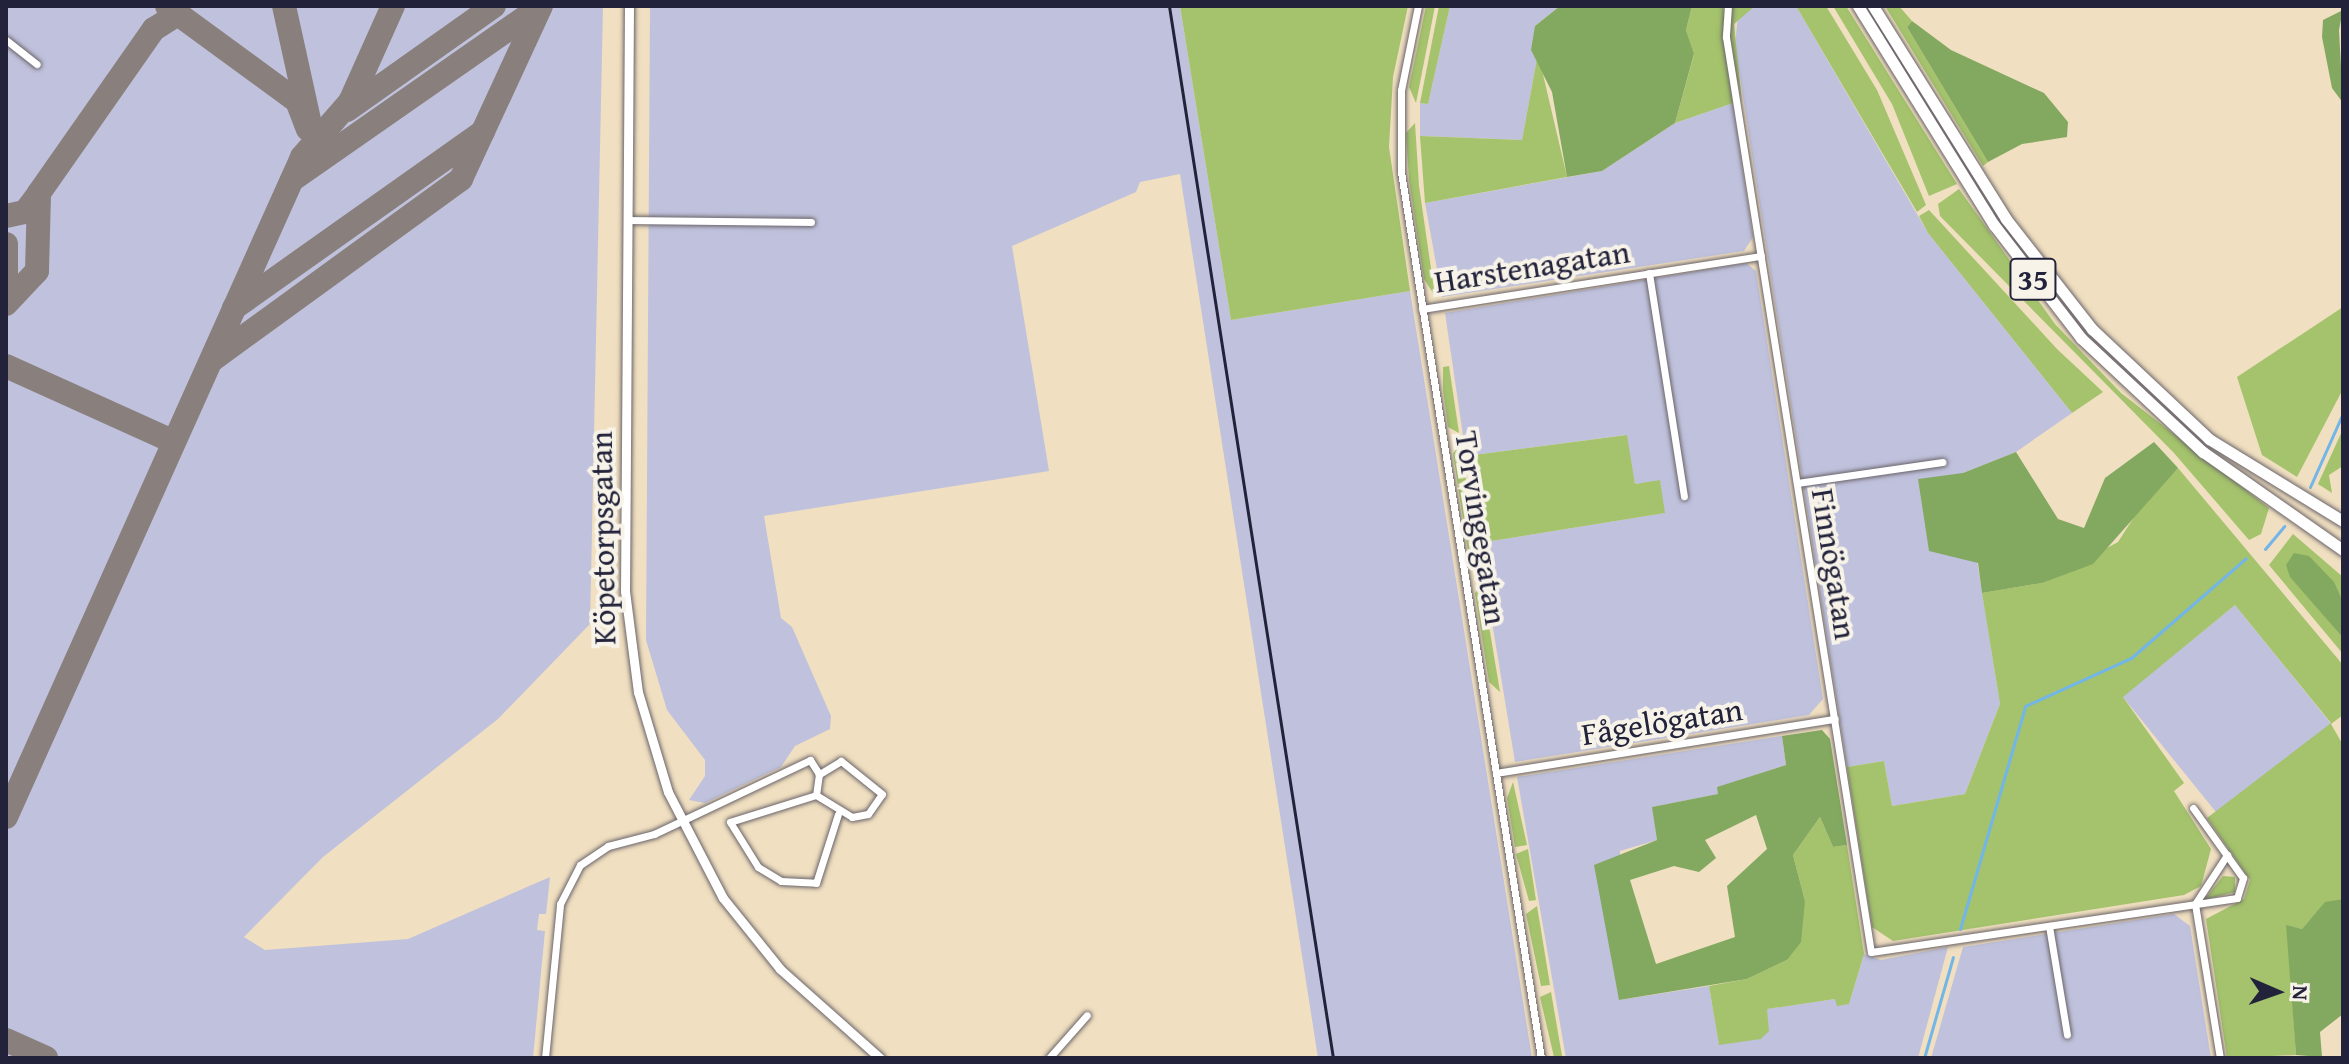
<!DOCTYPE html>
<meta charset="utf-8">
<style>
body{margin:0}
#map{position:relative;width:2349px;height:1064px;overflow:hidden;background:#f0dfc0;font-family:"Gentium Book Plus",serif}
div>[style]{position:absolute}
[style*='--x']{left:calc(var(--x)*1px);top:calc(var(--y)*1px);width:calc(var(--w)*1px);rotate:calc(var(--a)*1deg)}
.industrial>*{inset:0;background:#c0c2dd;transform-origin:0 0}
.green>*{inset:0;background:#a4c36c}
.forest>*{inset:0;background:#83a960}
.stream>*{height:3px;margin:-1.5px;padding:0 1.5px;transform-origin:1.5px;border-radius:1.5px;background:#72b5e8}
.taxiway>*{height:24px;margin:-12px;padding:0 12px;transform-origin:12px;border-radius:12px;background:#89807e}
.roads{filter:drop-shadow(0 0 2px #6a646a) drop-shadow(0 0 2px #6a646a)}
.minor>*{height:7px;margin:-3.5px;padding:0 3.5px;transform-origin:3.5px;border-radius:3.5px;background:#fff}
.tertiary>*{height:9px;margin:-4.5px;padding:0 4.5px;transform-origin:4.5px;border-radius:4.5px;background:#fff}
.primary>*{height:11px;margin:-5.5px;padding:0 5.5px;transform-origin:5.5px;border-radius:5.5px;background:#fff}
.rail>*{height:3px;margin:-1.5px;padding:0 1.5px;transform-origin:1.5px;border-radius:1.5px;background:#22223b}
span{translate:-50% -50%;white-space:nowrap;text-align:center;line-height:1.15;-webkit-text-stroke:8px #f7f3e8;paint-order:stroke}
.shield-label span{padding:2px 6px;background:#f7f3e8;border:2px solid;border-radius:6px;-webkit-text-stroke-width:0}
.shield-label{font-size:30px;color:#22223b;font-weight:700}
.street-label{font-size:32px;color:#22223b}
.frame{position:absolute;inset:0;border:8px solid #22223b;pointer-events:none}
.north{position:absolute;left:2237px;top:952px;width:80px;height:80px;-webkit-text-stroke:6px #f7f3e8;paint-order:stroke;rotate:92deg;font-size:22px;font-weight:700;line-height:32px;text-align:center;color:#22223b}
.north::after{content:'';display:block;margin:auto;width:28px;height:36px;background:#22223b;clip-path:polygon(50% 0,100% 100%,50% 72%,0 100%)}
</style>
<div id="map">
<div class="industrial">
<i style="clip-path:polygon(6px 6px,603px 6px,590px 624px,498px 719px,323px 857px,244px 937px,265px 950px,408px 939px,550px 877px,546px 914px,539px 914px,537px 930px,545px 931px,533px 1058px,6px 1058px)"></i>
<i style="clip-path:polygon(650px 6px,1180px 6px,1231px 320px,1410px 291px,1532px 1058px,1318px 1058px,1180px 174px,1140px 182px,1136px 192px,1012px 246px,1049px 471px,764px 516px,781px 618px,792px 627px,831px 716px,830px 729px,795px 746px,781px 767px,705px 803px,689px 800px,705px 776px,705px 760px,667px 710px,646px 640px)"></i>
<i style="clip-path:polygon(1450px 6px,1560px 6px,1535px 26px,1538px 53px,1522px 140px,1420px 136px,1420px 103px,1428px 104px)"></i>
<i style="clip-path:polygon(1755px 6px,1796px 6px,1928px 233px,2072px 413px,2016px 452px,1963px 473px,2000px 704px,1965px 794px,1892px 806px,1884px 761px,1847px 767px,1735px 45px,1738px 16px)"></i>
<i style="clip-path:polygon(1733px 103px,1753px 237px,1744px 251px,1442px 297px,1425px 203px,1602px 171px,1675px 123px)"></i>
<i style="clip-path:polygon(1746px 263px,1756px 271px,1823px 699px,1809px 715px,1515px 762px,1479px 543px,1664px 513px,1660px 481px,1635px 484px,1626px 435px,1466px 456px,1445px 313px)"></i>
<i style="left:2235px;top:605px;width:153px;height:145px;rotate:51deg"></i>
<i style="clip-path:polygon(1782px 736px,1786px 765px,1718px 787px,1719px 794px,1653px 807px,1657px 840px,1620px 851px,1619px 1000px,1709px 986px,1719px 1044px,1766px 1009px,1835px 999px,1849px 1004px,1864px 954px,1881px 960px,1948px 947px,1918px 1058px,1566px 1058px,1517px 777px)"></i>
<i style="clip-path:polygon(2174px 914px,2190px 926px,2211px 1058px,1931px 1058px,1963px 947px)"></i>
</div>
<div class="green">
<i style="clip-path:polygon(1180px 6px,1408px 6px,1393px 77px,1389px 147px,1410px 291px,1231px 320px)"></i>
<i style="clip-path:polygon(1426px 6px,1435px 6px,1416px 103px,1409px 87px)"></i>
<i style="clip-path:polygon(1439px 6px,1450px 6px,1428px 104px,1420px 103px)"></i>
<i style="clip-path:polygon(1692px 6px,1723px 6px,1733px 103px,1675px 123px,1694px 55px,1686px 30px)"></i>
<i style="clip-path:polygon(1730px 6px,1755px 6px,1734px 24px,1742px 102px,1729px 41px)"></i>
<i style="clip-path:polygon(1796px 6px,1826px 6px,1877px 90px,1926px 205px,1917px 212px)"></i>
<i style="clip-path:polygon(1833px 6px,1846px 6px,1957px 184px,1929px 196px,1892px 104px)"></i>
<i style="clip-path:polygon(1885px 6px,1899px 6px,1912px 21px,1907px 27px,1988px 162px,1983px 166px)"></i>
<i style="clip-path:polygon(1538px 53px,1567px 177px,1425px 203px,1420px 136px,1522px 140px)"></i>
<i style="clip-path:polygon(1415px 123px,1419px 186px,1435px 296px,1424px 279px,1409px 180px,1406px 133px)"></i>
<i style="clip-path:polygon(1959px 189px,2055px 324px,2121px 393px,2269px 508px,2261px 534px,2249px 540px,2174px 453px,1940px 216px,1938px 204px)"></i>
<i style="clip-path:polygon(1929px 210px,2057px 349px,2103px 392px,2072px 413px,1928px 233px,1919px 216px)"></i>
<i style="clip-path:polygon(2343px 307px,2343px 389px,2297px 477px,2262px 455px,2237px 377px)"></i>
<i style="clip-path:polygon(1449px 366px,1459px 433px,1448px 427px,1443px 390px,1443px 367px)"></i>
<i style="clip-path:polygon(2343px 429px,2343px 466px,2329px 475px,2332px 493px,2318px 484px)"></i>
<i style="clip-path:polygon(1627px 435px,1635px 484px,1660px 480px,1665px 513px,1479px 543px,1466px 456px)"></i>
<i style="clip-path:polygon(1460px 442px,1480px 567px,1469px 557px,1453px 454px)"></i>
<i style="clip-path:polygon(2178px 468px,2343px 665px,2343px 715px,2331px 724px,2343px 745px,2343px 899px,2325px 903px,2302px 929px,2287px 926px,2296px 1055px,2227px 1058px,2206px 919px,2244px 899px,2250px 880px,2207px 818px,2331px 723px,2235px 605px,2123px 697px,2184px 783px,2174px 791px,2211px 849px,2201px 886px,2184px 895px,1893px 941px,1872px 927px,1847px 767px,1884px 761px,1892px 806px,1965px 794px,2000px 704px,1982px 593px,2042px 583px,2118px 542px,2147px 497px)"></i>
<i style="clip-path:polygon(2293px 534px,2343px 577px,2343px 602px,2309px 556px,2291px 577px,2343px 638px,2343px 654px,2269px 565px)"></i>
<i style="clip-path:polygon(1482px 584px,1500px 692px,1489px 682px,1475px 593px)"></i>
<i style="clip-path:polygon(1513px 782px,1527px 845px,1515px 847px,1507px 798px)"></i>
<i style="clip-path:polygon(1820px 817px,1833px 847px,1847px 845px,1864px 954px,1849px 1004px,1837px 1006px,1835px 999px,1767px 1009px,1769px 1031px,1761px 1039px,1719px 1045px,1709px 986px,1747px 979px,1787px 960px,1805px 901px,1793px 855px)"></i>
<i style="clip-path:polygon(1528px 849px,1536px 900px,1529px 901px,1516px 854px)"></i>
<i style="clip-path:polygon(2223px 876px,2235px 877px,2235px 892px,2204px 900px)"></i>
<i style="clip-path:polygon(1537px 906px,1550px 985px,1541px 986px,1526px 914px)"></i>
<i style="clip-path:polygon(1551px 992px,1562px 1056px,1554px 1057px,1540px 997px)"></i>
</div>
<div class="forest">
<i style="clip-path:polygon(1560px 6px,1692px 6px,1686px 30px,1694px 54px,1675px 123px,1602px 171px,1567px 177px,1552px 92px,1531px 50px,1535px 26px)"></i>
<i style="clip-path:polygon(2343px 10px,2339px 30px,2343px 103px,2332px 88px,2322px 37px,2323px 20px)"></i>
<i style="clip-path:polygon(1912px 21px,1951px 50px,2044px 93px,2068px 122px,2067px 137px,2022px 144px,1988px 162px,1907px 27px)"></i>
<i style="clip-path:polygon(2154px 442px,2178px 468px,2093px 564px,2042px 583px,1982px 593px,1978px 563px,1929px 551px,1918px 479px,1963px 473px,2016px 452px,2058px 519px,2084px 528px,2105px 478px)"></i>
<i style="clip-path:polygon(2294px 553px,2309px 556px,2334px 582px,2343px 602px,2343px 638px,2290px 577px,2286px 565px)"></i>
<i style="clip-path:polygon(evenodd,1822px 730px,1830px 739px,1847px 845px,1833px 847px,1820px 817px,1793px 855px,1805px 901px,1801px 942px,1787px 960px,1747px 979px,1619px 1000px,1594px 865px,1657px 840px,1652px 807px,1718px 794px,1717px 787px,1786px 765px,1782px 736px,1822px 730px,1756px 815px,1767px 849px,1727px 886px,1735px 937px,1656px 964px,1630px 880px,1674px 866px,1699px 872px,1716px 858px,1705px 840px,1756px 815px)"></i>
<i style="clip-path:polygon(2343px 899px,2343px 1014px,2320px 1032px,2322px 1057px,2296px 1055px,2286px 925px,2302px 929px,2325px 902px)"></i>
</div>
<div class="stream">
<i style="--x:2310;--y:487;--w:81;--a:-66"></i>
<i style="--x:2265;--y:549;--w:30;--a:-50"></i>
<i style="--x:1960;--y:929;--w:232;--a:-73.7"></i>
<i style="--x:2025;--y:706;--w:116;--a:-24.4"></i>
<i style="--x:2131;--y:658;--w:152;--a:-41"></i>
<i style="--x:1924;--y:1058;--w:105;--a:-74"></i>
</div>
<div class="taxiway">
<i style="--x:167;--y:6;--w:161;--a:36.2"></i>
<i style="--x:297;--y:101;--w:30;--a:69"></i>
<i style="--x:284;--y:6;--w:117;--a:77.6"></i>
<i style="--x:347;--y:110;--w:180;--a:-35.3"></i>
<i style="--x:292;--y:180;--w:301;--a:-34.9"></i>
<i style="--x:6;--y:216;--w:19;--a:-12"></i>
<i style="--x:25;--y:212;--w:21;--a:-53"></i>
<i style="--x:6;--y:244;--w:38;--a:90"></i>
<i style="--x:6;--y:304;--w:45;--a:-46.8"></i>
<i style="--x:37;--y:271;--w:78;--a:-88.5"></i>
<i style="--x:39;--y:193;--w:200;--a:-55"></i>
<i style="--x:154;--y:29;--w:28;--a:-32"></i>
<i style="--x:234;--y:308;--w:305;--a:-35.3"></i>
<i style="--x:212;--y:360;--w:308;--a:-36"></i>
<i style="--x:461;--y:179;--w:191;--a:-65.2"></i>
<i style="--x:6;--y:366;--w:184;--a:24.3"></i>
<i style="--x:6;--y:817;--w:723;--a:-65.84"></i>
<i style="--x:302;--y:157;--w:73;--a:-48.9"></i>
<i style="--x:350;--y:102;--w:105;--a:-65.9"></i>
<i style="--x:6;--y:1040;--w:44;--a:24.2"></i>
</div>
<div class="roads">
<div class="minor">
<i style="--x:1418;--y:6;--w:86;--a:101.4"></i>
<i style="--x:1401;--y:90;--w:82;--a:90"></i>
<i style="--x:1401;--y:172;--w:897;--a:81.02"></i>
<i style="--x:1728;--y:6;--w:31;--a:94"></i>
<i style="--x:1726;--y:37;--w:926;--a:81"></i>
<i style="--x:1871;--y:952;--w:370;--a:-8.4"></i>
<i style="--x:2237;--y:898;--w:21;--a:-73"></i>
<i style="--x:2243;--y:878;--w:86;--a:-125.5"></i>
<i style="--x:6;--y:40;--w:39;--a:38"></i>
<i style="--x:628;--y:220;--w:183;--a:0.6"></i>
<i style="--x:1649;--y:273;--w:226;--a:81.1"></i>
<i style="--x:1422;--y:309;--w:343;--a:-8.9"></i>
<i style="--x:1797;--y:483;--w:147;--a:-8.2"></i>
<i style="--x:1496;--y:773;--w:343;--a:-9.1"></i>
<i style="--x:816;--y:795;--w:42;--a:31.4"></i>
<i style="--x:852;--y:817;--w:16;--a:-11"></i>
<i style="--x:868;--y:814;--w:24;--a:-55"></i>
<i style="--x:882;--y:794;--w:53;--a:-141.2"></i>
<i style="--x:841;--y:761;--w:26;--a:149"></i>
<i style="--x:819;--y:774;--w:21;--a:98"></i>
<i style="--x:816;--y:795;--w:90;--a:162.6"></i>
<i style="--x:730;--y:822;--w:53;--a:58.1"></i>
<i style="--x:758;--y:867;--w:27;--a:31"></i>
<i style="--x:781;--y:881;--w:35;--a:3"></i>
<i style="--x:816;--y:883;--w:72;--a:-72.3"></i>
<i style="--x:2195;--y:904;--w:156;--a:80.8"></i>
<i style="--x:2195;--y:904;--w:59;--a:-56.9"></i>
<i style="--x:2049;--y:926;--w:110;--a:80.6"></i>
<i style="--x:545;--y:1058;--w:155;--a:-84.4"></i>
<i style="--x:560;--y:904;--w:44;--a:-62.9"></i>
<i style="--x:580;--y:865;--w:34;--a:-34"></i>
<i style="--x:608;--y:846;--w:48;--a:-14.6"></i>
<i style="--x:654;--y:834;--w:173;--a:-25.4"></i>
<i style="--x:810;--y:760;--w:17;--a:57"></i>
<i style="--x:1049;--y:1058;--w:57;--a:-48.5"></i>
</div>
<div class="tertiary">
<i style="--x:629;--y:6;--w:585;--a:90.39"></i>
<i style="--x:625;--y:591;--w:102;--a:82.7"></i>
<i style="--x:638;--y:692;--w:104;--a:73.3"></i>
<i style="--x:668;--y:792;--w:119;--a:62.6"></i>
<i style="--x:723;--y:898;--w:91;--a:51.2"></i>
<i style="--x:780;--y:969;--w:134;--a:41.7"></i>
</div>
<div class="primary">
<i style="--x:1858;--y:6;--w:258;--a:58.2"></i>
<i style="--x:1994;--y:225;--w:143;--a:52.4"></i>
<i style="--x:2081;--y:338;--w:167;--a:43.1"></i>
<i style="--x:2203;--y:452;--w:171;--a:35"></i>
<i style="--x:1873;--y:6;--w:251;--a:58"></i>
<i style="--x:2006;--y:219;--w:140;--a:52"></i>
<i style="--x:2092;--y:329;--w:161;--a:43.2"></i>
<i style="--x:2209;--y:439;--w:157;--a:31.5"></i>
</div>
</div>
<div class="rail">
<i style="--x:1169;--y:6;--w:1065;--a:81.14"></i>
</div>
<div class="shield-label">
<span style="left:2033px;top:279px">35</span>
</div>
<div class="street-label">
<span style="left:1532px;top:267px;rotate:-9deg">Harstenagatan</span>
<span style="left:1481px;top:528px;rotate:81deg">Torvingegatan</span>
<span style="left:603px;top:538px;rotate:-91deg">Köpetorpsgatan</span>
<span style="left:1834px;top:564px;rotate:81deg">Finnögatan</span>
<span style="left:1662px;top:722px;rotate:-9deg">Fågelögatan</span>
</div>
<div class="frame"></div>
<div class="north">N</div>
</div>
